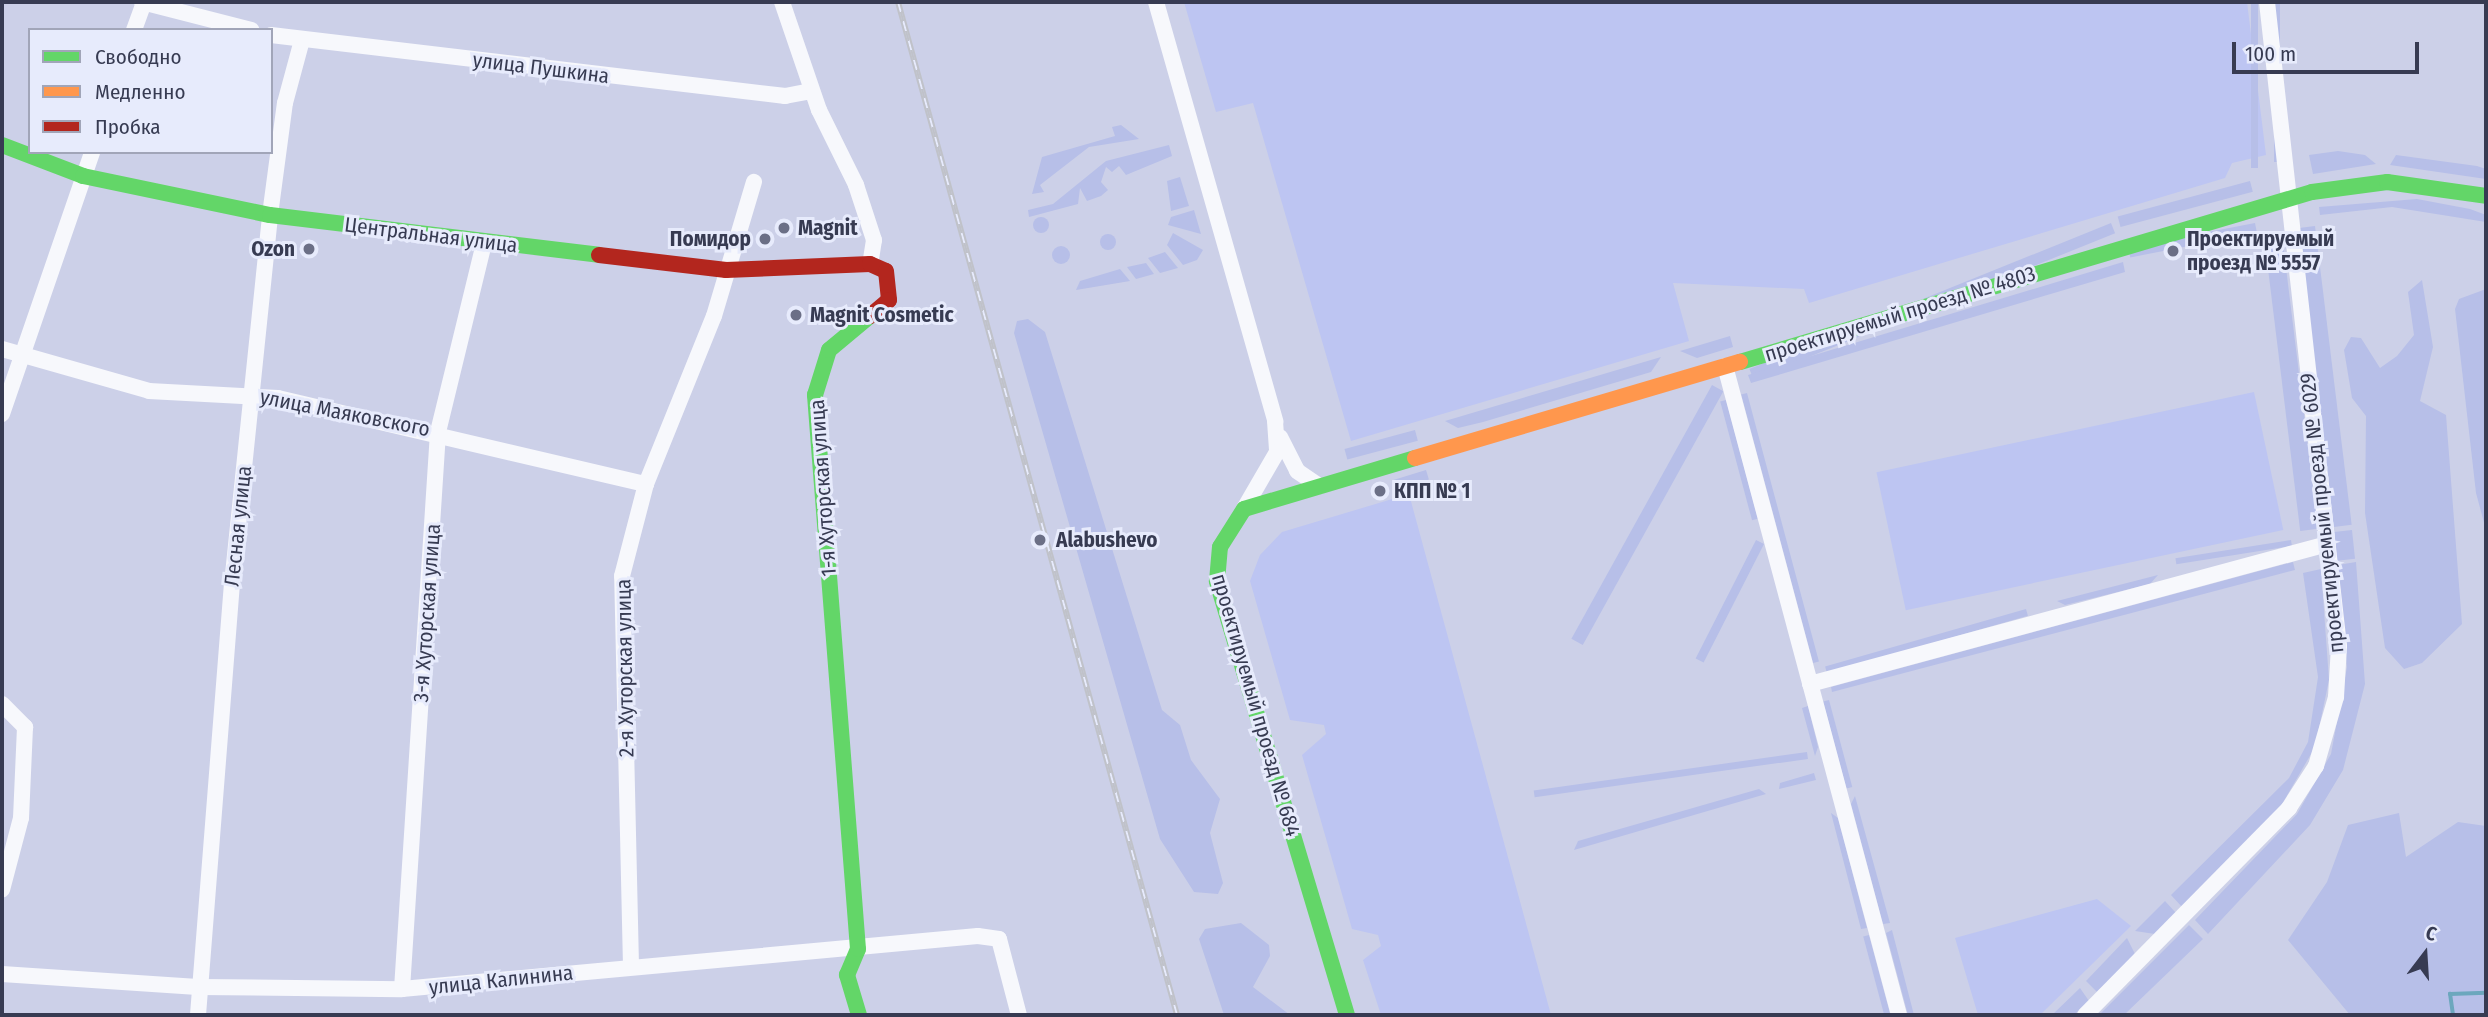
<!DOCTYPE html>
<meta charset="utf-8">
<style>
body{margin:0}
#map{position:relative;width:2488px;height:1017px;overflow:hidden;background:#ccd0e8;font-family:"Fira Sans Condensed",sans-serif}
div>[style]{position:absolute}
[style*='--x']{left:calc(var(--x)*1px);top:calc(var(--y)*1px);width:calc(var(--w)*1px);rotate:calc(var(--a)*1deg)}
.built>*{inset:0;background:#bdc5f2;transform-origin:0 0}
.green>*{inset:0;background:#b7bfe8;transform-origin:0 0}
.round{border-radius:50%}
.stream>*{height:3.5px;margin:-1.75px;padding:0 1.75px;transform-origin:1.75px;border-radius:1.75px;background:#6ca7bd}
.street>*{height:16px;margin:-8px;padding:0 8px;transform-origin:8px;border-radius:8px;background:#f7f8fc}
.fast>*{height:16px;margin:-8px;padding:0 8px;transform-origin:8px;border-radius:8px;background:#63d668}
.slow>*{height:16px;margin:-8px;padding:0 8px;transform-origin:8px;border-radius:8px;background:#ff974d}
.jam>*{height:16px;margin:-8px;padding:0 8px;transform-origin:8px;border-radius:8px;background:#b3261e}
.rail>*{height:6px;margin-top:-3px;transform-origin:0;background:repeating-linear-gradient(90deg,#e7ebfc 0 10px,#c0c2c9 0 20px);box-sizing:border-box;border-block:2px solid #c0c2c9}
.dots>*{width:19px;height:19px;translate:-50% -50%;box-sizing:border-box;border:4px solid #e7ebfc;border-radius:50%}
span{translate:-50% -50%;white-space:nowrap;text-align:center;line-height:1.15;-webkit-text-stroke:6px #e7ebfc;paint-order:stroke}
.street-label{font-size:21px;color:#373b52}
.poi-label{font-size:21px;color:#373b52;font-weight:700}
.left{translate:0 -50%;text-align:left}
.right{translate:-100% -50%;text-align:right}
.frame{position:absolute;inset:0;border:4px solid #373b52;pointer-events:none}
.legend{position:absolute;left:28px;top:28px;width:245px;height:126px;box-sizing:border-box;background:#e7ebfc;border:2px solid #a1a5b8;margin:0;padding:9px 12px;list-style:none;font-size:21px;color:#373b52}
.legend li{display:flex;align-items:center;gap:14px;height:35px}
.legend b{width:35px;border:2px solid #a1a5b8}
.north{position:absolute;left:2390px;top:919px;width:70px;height:70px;-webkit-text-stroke:5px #e7ebfc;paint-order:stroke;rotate:17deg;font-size:19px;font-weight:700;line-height:28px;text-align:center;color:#373b52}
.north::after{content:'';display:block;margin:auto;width:24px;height:32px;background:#373b52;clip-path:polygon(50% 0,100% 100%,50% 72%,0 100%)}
.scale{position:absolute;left:2232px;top:42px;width:187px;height:32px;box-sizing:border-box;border:4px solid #373b52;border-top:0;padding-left:9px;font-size:21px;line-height:24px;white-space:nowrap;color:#373b52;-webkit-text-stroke:5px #e7ebfc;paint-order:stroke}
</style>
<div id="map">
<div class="built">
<i style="clip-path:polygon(1184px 2px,2247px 2px,2266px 155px,2232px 163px,2225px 178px,1809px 303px,1804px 289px,1673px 283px,1689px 341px,1351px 441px,1253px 103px,1216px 112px)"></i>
<i style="left:2254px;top:392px;width:141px;height:386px;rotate:78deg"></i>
<i style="clip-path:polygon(1409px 494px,1497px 817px,1551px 1015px,1381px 1015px,1363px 960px,1381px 946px,1378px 935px,1352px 929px,1302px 755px,1326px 734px,1324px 725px,1290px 720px,1250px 581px,1260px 555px,1282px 532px)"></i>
<i style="clip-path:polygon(2097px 899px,2131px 926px,2040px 1015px,1978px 1015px,1955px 938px)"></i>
</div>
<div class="green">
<i style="left:2251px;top:2px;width:7px;height:166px"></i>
<i style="left:2274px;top:2px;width:6px;height:160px"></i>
<i style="clip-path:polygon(1121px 125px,1139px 139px,1089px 147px,1040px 185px,1044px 192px,1032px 194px,1042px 157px,1115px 136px,1112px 127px)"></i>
<i style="clip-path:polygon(1169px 145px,1172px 156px,1126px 175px,1119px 166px,1112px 172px,1106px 167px,1101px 182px,1108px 190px,1101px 196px,1087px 201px,1080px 188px,1078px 204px,1029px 217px,1028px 210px,1053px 204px,1106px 161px)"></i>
<i style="clip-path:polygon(2338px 151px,2365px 155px,2376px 164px,2313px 174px,2309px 155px)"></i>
<i style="clip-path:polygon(2396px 155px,2477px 166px,2486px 169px,2486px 179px,2390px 165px)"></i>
<i style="clip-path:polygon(1180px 177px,1189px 206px,1171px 211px,1167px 181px)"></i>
<i style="left:2250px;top:181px;width:11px;height:137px;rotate:75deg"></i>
<i style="clip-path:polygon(2417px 199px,2470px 209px,2486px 215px,2486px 222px,2392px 207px,2320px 215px,2319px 207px)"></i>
<i style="clip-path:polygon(1194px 210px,1201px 234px,1168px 225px,1171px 217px)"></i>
<i class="round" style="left:1033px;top:217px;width:16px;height:16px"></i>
<i style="left:2111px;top:223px;width:11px;height:390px;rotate:68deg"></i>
<i style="left:2255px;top:223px;width:10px;height:129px;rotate:79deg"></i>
<i style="left:2315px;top:226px;width:301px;height:18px;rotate:83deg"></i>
<i style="clip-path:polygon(1173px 233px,1203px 250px,1197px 260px,1183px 265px,1167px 245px)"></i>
<i class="round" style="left:1100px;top:234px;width:16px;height:16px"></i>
<i style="left:2282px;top:235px;width:296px;height:18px;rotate:83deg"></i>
<i class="round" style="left:1052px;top:246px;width:18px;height:18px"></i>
<i style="clip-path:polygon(1165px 252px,1178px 268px,1160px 273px,1148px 258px)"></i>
<i style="clip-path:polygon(2123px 262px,2125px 272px,1751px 383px,1748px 375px)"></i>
<i style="clip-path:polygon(1146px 263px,1154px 274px,1136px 279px,1127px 267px)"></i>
<i style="clip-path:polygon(1120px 269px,1130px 281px,1076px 290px,1080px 281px)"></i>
<i style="clip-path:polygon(2422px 280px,2433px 347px,2420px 401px,2446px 415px,2462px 624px,2422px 663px,2404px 669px,2385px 648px,2365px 513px,2366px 416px,2352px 398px,2344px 350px,2351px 337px,2361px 338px,2380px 368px,2397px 356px,2414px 335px,2408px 292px)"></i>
<i style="clip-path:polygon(2486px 289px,2486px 530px,2476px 493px,2455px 309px,2459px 299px)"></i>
<i style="clip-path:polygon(1028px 319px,1045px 332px,1162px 710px,1180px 725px,1191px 760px,1220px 799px,1210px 833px,1223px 883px,1218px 894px,1194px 892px,1160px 839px,1014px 333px,1017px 321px)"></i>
<i style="clip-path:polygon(1730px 336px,1733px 347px,1697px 358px,1680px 351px)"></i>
<i style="clip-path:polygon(1661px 357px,1651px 372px,1483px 422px,1458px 428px,1445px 421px)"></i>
<i style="left:1712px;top:385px;width:13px;height:290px;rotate:29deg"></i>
<i style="left:1747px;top:393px;width:278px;height:6px;rotate:75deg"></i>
<i style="left:1726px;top:400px;width:123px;height:6px;rotate:75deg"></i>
<i style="left:1415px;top:430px;width:11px;height:73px;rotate:75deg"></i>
<i style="left:1426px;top:470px;width:10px;height:35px;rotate:73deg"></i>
<i style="left:2352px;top:530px;width:29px;height:18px;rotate:84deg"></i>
<i style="left:1756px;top:540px;width:9px;height:133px;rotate:27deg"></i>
<i style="left:2291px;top:540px;width:6px;height:117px;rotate:81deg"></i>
<i style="clip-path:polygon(2293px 562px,2295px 570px,1832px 692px,1831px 687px)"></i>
<i style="clip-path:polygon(2356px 562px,2365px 684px,2343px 770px,2310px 825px,2208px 934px,2195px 920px,2297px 814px,2331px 754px,2347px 667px,2338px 565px)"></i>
<i style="clip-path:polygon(2321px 569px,2329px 680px,2315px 747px,2281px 806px,2182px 907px,2171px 895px,2289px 778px,2308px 742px,2318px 677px,2303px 573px)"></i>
<i style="clip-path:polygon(2158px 575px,2150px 584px,2065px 605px,2057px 601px)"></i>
<i style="left:2026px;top:609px;width:7px;height:209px;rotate:74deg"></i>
<i style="left:1829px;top:700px;width:90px;height:6px;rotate:75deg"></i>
<i style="clip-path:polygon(1808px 706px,1818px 747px,1815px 756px,1802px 708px)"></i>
<i style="left:1807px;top:752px;width:7px;height:276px;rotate:82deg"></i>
<i style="clip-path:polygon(1814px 773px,1816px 780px,1779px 789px,1780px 783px)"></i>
<i style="clip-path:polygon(1759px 789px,1766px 794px,1574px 850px,1578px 841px)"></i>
<i style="clip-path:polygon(1855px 796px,1890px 923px,1883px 924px,1851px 804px)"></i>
<i style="clip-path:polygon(1831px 813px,1838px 818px,1867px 928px,1861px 929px)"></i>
<i style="clip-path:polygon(2399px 813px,2406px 857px,2458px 822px,2486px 826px,2486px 1015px,2350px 1015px,2288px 940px,2327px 882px,2348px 825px)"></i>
<i style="clip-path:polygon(2165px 901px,2176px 913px,2155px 934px,2135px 931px)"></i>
<i style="clip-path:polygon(1241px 923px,1269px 945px,1270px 956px,1253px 987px,1290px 1015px,1224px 1015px,1199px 939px,1205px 929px)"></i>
<i style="clip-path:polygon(2189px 925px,2203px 939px,2124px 1015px,2099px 1015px)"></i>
<i style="clip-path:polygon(1892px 930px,1914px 1015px,1908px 1015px,1886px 933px)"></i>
<i style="left:1869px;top:935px;width:83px;height:6px;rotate:75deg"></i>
<i style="clip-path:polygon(2127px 938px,2135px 954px,2097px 992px,2086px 981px)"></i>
<i style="clip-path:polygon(2080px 988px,2089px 1001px,2074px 1015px,2052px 1015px)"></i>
</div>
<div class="stream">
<i style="--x:2453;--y:1015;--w:21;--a:-98"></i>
<i style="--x:2450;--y:994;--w:36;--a:-2"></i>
</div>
<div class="street">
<i style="--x:142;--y:2;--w:113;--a:14.4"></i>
<i style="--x:782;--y:2;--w:114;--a:71.1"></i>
<i style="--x:819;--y:110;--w:84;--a:63.7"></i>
<i style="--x:856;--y:185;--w:58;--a:71.9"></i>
<i style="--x:874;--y:240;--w:24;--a:99"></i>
<i style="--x:1156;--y:2;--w:436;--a:74.1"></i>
<i style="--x:1275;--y:421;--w:31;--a:86"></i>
<i style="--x:1277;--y:452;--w:66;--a:120.1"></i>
<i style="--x:134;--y:30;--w:30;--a:-70"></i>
<i style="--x:271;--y:35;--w:518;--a:6.77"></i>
<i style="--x:785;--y:96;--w:26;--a:-11"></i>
<i style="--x:2;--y:349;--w:153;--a:15.9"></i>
<i style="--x:149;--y:391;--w:129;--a:3.1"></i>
<i style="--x:278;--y:398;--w:378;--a:13.2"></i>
<i style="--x:1725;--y:366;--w:672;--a:74.99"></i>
<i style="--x:2;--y:414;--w:277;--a:-71"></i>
<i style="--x:1280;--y:437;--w:38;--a:63"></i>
<i style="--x:1297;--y:471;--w:27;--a:34"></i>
<i style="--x:1810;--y:684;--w:536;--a:-15.15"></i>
<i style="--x:2;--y:704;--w:33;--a:45"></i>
<i style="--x:25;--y:727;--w:91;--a:92.5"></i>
<i style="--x:21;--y:818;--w:74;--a:104.8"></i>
<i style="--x:631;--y:966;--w:390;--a:-91.3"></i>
<i style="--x:622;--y:576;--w:95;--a:-75.4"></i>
<i style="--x:646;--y:484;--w:181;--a:-68"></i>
<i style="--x:714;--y:316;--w:140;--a:-73.4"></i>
<i style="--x:2;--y:974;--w:196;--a:3.8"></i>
<i style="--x:198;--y:987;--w:204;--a:0.6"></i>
<i style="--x:402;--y:989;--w:578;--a:-5.26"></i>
<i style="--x:978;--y:936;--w:21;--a:8"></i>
<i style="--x:999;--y:939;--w:79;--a:75.3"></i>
<i style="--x:402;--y:989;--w:558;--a:-86.3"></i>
<i style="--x:438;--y:432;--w:195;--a:-76.3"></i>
<i style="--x:198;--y:1015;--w:432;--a:-85.5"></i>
<i style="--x:232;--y:584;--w:371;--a:-84.1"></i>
<i style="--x:270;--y:215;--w:113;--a:-82.4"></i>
<i style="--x:285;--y:103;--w:65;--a:-74.9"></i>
<i style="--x:2085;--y:1015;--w:291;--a:-45.4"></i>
<i style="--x:2289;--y:808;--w:50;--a:-57.3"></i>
<i style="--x:2316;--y:766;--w:72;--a:-73.8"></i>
<i style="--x:2336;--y:697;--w:51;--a:-86.6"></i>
<i style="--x:2339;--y:646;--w:648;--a:-96.38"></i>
</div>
<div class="fast">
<i style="--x:2;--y:145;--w:87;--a:20.9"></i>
<i style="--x:83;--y:176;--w:191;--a:11.8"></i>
<i style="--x:270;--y:215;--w:331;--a:6.9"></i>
<i style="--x:1740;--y:362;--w:597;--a:-16.55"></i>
<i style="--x:2312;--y:192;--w:76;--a:-7.6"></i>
<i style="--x:2387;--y:182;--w:100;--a:8"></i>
<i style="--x:859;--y:1015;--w:42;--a:-106.7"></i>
<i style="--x:847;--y:975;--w:28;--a:-67"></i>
<i style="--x:858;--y:949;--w:556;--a:-94.44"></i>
<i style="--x:815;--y:395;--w:47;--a:-72.7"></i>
<i style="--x:829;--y:350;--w:53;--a:-39.7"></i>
<i style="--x:1347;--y:1015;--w:453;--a:-106.7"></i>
<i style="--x:1217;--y:581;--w:34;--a:-85"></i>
<i style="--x:1220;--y:547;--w:45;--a:-57.7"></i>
<i style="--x:1244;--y:509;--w:178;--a:-16.6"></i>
</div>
<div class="slow">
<i style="--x:1415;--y:458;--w:339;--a:-16.5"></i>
</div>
<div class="jam">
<i style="--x:599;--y:255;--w:128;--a:6.7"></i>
<i style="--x:726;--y:270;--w:144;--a:-2.4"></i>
<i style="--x:870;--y:264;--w:17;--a:24"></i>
<i style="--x:886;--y:271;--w:29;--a:84"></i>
<i style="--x:889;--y:300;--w:25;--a:140"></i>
</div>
<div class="rail">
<i style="--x:898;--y:2;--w:1051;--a:74.6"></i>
</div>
<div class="dots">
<i style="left:784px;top:228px;background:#6b6f86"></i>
<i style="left:765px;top:239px;background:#6b6f86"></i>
<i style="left:309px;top:249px;background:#6b6f86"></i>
<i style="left:2173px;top:251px;background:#6b6f86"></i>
<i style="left:796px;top:315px;background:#6b6f86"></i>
<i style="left:1380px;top:491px;background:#6b6f86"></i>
<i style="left:1040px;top:540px;background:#6b6f86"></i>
</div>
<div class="street-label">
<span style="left:541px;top:68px;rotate:7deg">улица Пушкина</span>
<span style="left:431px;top:235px;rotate:7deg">Центральная улица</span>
<span style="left:1900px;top:314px;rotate:-17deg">проектируемый проезд № 4803</span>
<span style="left:345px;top:413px;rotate:11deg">улица Маяковского</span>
<span style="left:823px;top:488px;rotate:-94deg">1-я Хуторская улица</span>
<span style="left:2322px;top:513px;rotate:-96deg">проектируемый проезд № 6029</span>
<span style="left:238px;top:526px;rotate:-84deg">Лесная улица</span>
<span style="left:427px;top:613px;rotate:-86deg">3-я Хуторская улица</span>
<span style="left:625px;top:668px;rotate:-91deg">2-я Хуторская улица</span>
<span style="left:1256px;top:705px;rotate:74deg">проектируемый проезд № 684</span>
<span style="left:501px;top:980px;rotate:-6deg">улица Калинина</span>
</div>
<div class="poi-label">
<span class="left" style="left:798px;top:228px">Magnit</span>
<span class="right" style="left:751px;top:239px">Помидор</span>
<span class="left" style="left:2187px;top:251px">Проектируемый<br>проезд № 5557</span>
<span class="right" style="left:295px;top:249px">Ozon</span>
<span class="left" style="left:810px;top:315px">Magnit Cosmetic</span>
<span class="left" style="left:1394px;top:491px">КПП № 1</span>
<span class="left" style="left:1056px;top:540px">Alabushevo</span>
</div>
<div class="frame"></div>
<ul class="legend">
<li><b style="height:9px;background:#63d668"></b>Свободно</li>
<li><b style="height:9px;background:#ff974d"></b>Медленно</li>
<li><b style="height:9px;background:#b3261e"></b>Пробка</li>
</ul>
<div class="north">С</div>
<div class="scale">100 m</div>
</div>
